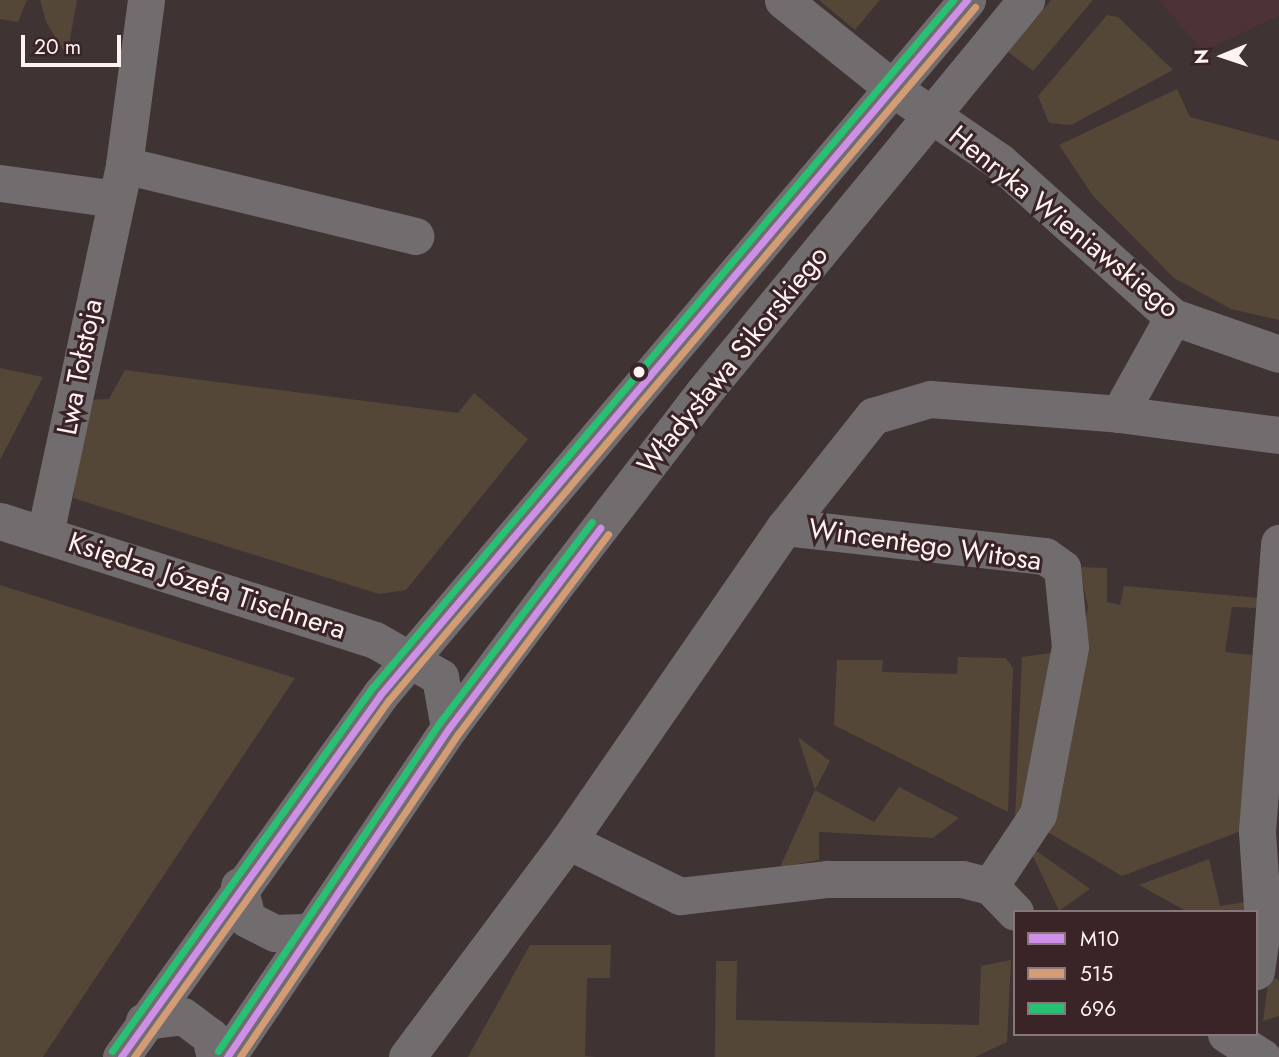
<!DOCTYPE html>
<meta charset="utf-8">
<style>
body{margin:0}
#map{position:relative;width:1279px;height:1057px;overflow:hidden;background:#3f3334;font-family:Jost,sans-serif}
div>[style]{position:absolute}
[style*='--x']{left:calc(var(--x)*1px);top:calc(var(--y)*1px);width:calc(var(--w)*1px);rotate:calc(var(--a)*1deg)}
.built>*{inset:0;background:#4d3236}
.green>*{inset:0;background:#544738}
.minor>*{height:37px;margin:-18.5px;padding:0 18.5px;transform-origin:18.5px;border-radius:18.5px;background:#716d6f}
.bus-1>*{height:7px;margin:-3.5px;padding:0 3.5px;transform-origin:3.5px;border-radius:3.5px;background:#ce8fe9}
.bus-2>*{height:7px;margin:-3.5px;padding:0 3.5px;transform-origin:3.5px;border-radius:3.5px;background:#d39c74}
.bus-3>*{height:7px;margin:-3.5px;padding:0 3.5px;transform-origin:3.5px;border-radius:3.5px;background:#26c172}
.dots>*{width:19px;height:19px;translate:-50% -50%;box-sizing:border-box;border:4px solid #3a2427;border-radius:50%}
span{translate:-50% -50%;white-space:nowrap;text-align:center;line-height:1.15;-webkit-text-stroke:6px #3a2427;paint-order:stroke}
.street-label{font-size:28px;color:#fef2f3}
.legend{position:absolute;left:1013px;top:910px;width:245px;height:126px;box-sizing:border-box;background:#3a2427;border:2px solid #887679;margin:0;padding:9px 12px;list-style:none;font-size:21px;color:#fef2f3}
.legend li{display:flex;align-items:center;gap:14px;height:35px}
.legend b{width:35px;border:2px solid #887679}
.north{position:absolute;left:1188px;top:21px;width:70px;height:70px;-webkit-text-stroke:5px #3a2427;paint-order:stroke;rotate:268deg;font-size:19px;font-weight:700;line-height:28px;text-align:center;color:#fef2f3}
.north::after{content:'';display:block;margin:auto;width:24px;height:32px;background:#fef2f3;clip-path:polygon(50% 0,100% 100%,50% 72%,0 100%)}
.scale{position:absolute;left:21px;top:35px;width:100px;height:32px;box-sizing:border-box;border:4px solid #fef2f3;border-top:0;padding-left:9px;font-size:21px;line-height:24px;white-space:nowrap;color:#fef2f3;-webkit-text-stroke:5px #3a2427;paint-order:stroke}
</style>
<div id="map">
<div class="built">
<i style="clip-path:polygon(1159px 0,1279px 0,1279px 16px,1203px 51px)"></i>
</div>
<div class="green">
<i style="clip-path:polygon(0 0,27px 0,18px 22px,0 19px)"></i>
<i style="clip-path:polygon(40px 0,77px 0,67px 56px,46px 22px)"></i>
<i style="clip-path:polygon(819px 0,880px 0,855px 30px)"></i>
<i style="clip-path:polygon(1051px 0,1093px 0,1033px 71px,1008px 52px)"></i>
<i style="clip-path:polygon(1107px 15px,1118px 17px,1173px 70px,1071px 125px,1049px 123px,1038px 96px)"></i>
<i style="clip-path:polygon(1177px 89px,1190px 117px,1279px 141px,1279px 320px,1231px 309px,1174px 278px,1093px 196px,1059px 145px)"></i>
<i style="clip-path:polygon(0 368px,43px 377px,0 460px)"></i>
<i style="clip-path:polygon(125px 370px,458px 413px,474px 393px,528px 439px,406px 590px,379px 594px,73px 498px,89px 400px,109px 399px)"></i>
<i style="clip-path:polygon(1079px 567px,1107px 568px,1107px 602px,1120px 605px,1124px 586px,1260px 598px,1258px 608px,1232px 607px,1225px 652px,1252px 655px,1241px 831px,1122px 876px,1046px 831px,1088px 607px)"></i>
<i style="clip-path:polygon(0 585px,295px 678px,43px 1057px,0 1057px)"></i>
<i style="clip-path:polygon(1057px 652px,1023px 813px,1015px 819px,1022px 657px)"></i>
<i style="clip-path:polygon(958px 657px,1006px 658px,1013px 668px,1008px 812px,834px 725px,837px 660px,883px 660px,882px 672px,957px 674px)"></i>
<i style="clip-path:polygon(798px 737px,830px 761px,815px 790px,874px 822px,899px 787px,959px 818px,933px 838px,819px 832px,819px 860px,780px 867px,815px 790px)"></i>
<i style="clip-path:polygon(1027px 844px,1090px 889px,1059px 911px)"></i>
<i style="clip-path:polygon(1209px 859px,1220px 906px,1252px 901px,1251px 912px,1188px 912px,1139px 885px)"></i>
<i style="clip-path:polygon(530px 945px,611px 945px,610px 978px,587px 978px,585px 1056px,596px 1057px,468px 1057px)"></i>
<i style="clip-path:polygon(1011px 960px,1007px 1042px,975px 1057px,715px 1057px,716px 961px,737px 961px,736px 1020px,979px 1025px,981px 966px)"></i>
<i style="clip-path:polygon(1269px 977px,1279px 980px,1279px 1016px,1263px 1021px)"></i>
</div>
<div class="minor">
<i style="--x:783;--y:0;--w:144;--a:38.8"></i>
<i style="--x:895;--y:90;--w:127;--a:34.4"></i>
<i style="--x:1000;--y:162;--w:232;--a:41.9"></i>
<i style="--x:1173;--y:317;--w:112;--a:19.2"></i>
<i style="--x:124;--y:165;--w:300;--a:13.7"></i>
<i style="--x:0;--y:183;--w:116;--a:7.9"></i>
<i style="--x:1119;--y:414;--w:161;--a:7.5"></i>
<i style="--x:0;--y:521;--w:393;--a:17.6"></i>
<i style="--x:375;--y:640;--w:75;--a:29.6"></i>
<i style="--x:440;--y:677;--w:52;--a:80"></i>
<i style="--x:785;--y:527;--w:262;--a:6.4"></i>
<i style="--x:1045;--y:556;--w:21;--a:35"></i>
<i style="--x:1062;--y:568;--w:79;--a:84.2"></i>
<i style="--x:1070;--y:647;--w:170;--a:100.8"></i>
<i style="--x:1038;--y:814;--w:87;--a:123.7"></i>
<i style="--x:45;--y:534;--w:377;--a:-77.9"></i>
<i style="--x:124;--y:165;--w:166;--a:-82.4"></i>
<i style="--x:568;--y:841;--w:125;--a:26.2"></i>
<i style="--x:680;--y:896;--w:149;--a:-6.6"></i>
<i style="--x:828;--y:879;--w:134;--a:0"></i>
<i style="--x:962;--y:879;--w:29;--a:14"></i>
<i style="--x:990;--y:886;--w:36;--a:46"></i>
<i style="--x:239;--y:886;--w:34;--a:76"></i>
<i style="--x:247;--y:919;--w:31;--a:27"></i>
<i style="--x:275;--y:933;--w:35;--a:-2"></i>
<i style="--x:1256;--y:971;--w:49;--a:-81.9"></i>
<i style="--x:1263;--y:922;--w:91;--a:-93.8"></i>
<i style="--x:1257;--y:831;--w:289;--a:-85.6"></i>
<i style="--x:144;--y:1021;--w:39;--a:-7"></i>
<i style="--x:183;--y:1016;--w:34;--a:37"></i>
<i style="--x:210;--y:1036;--w:22;--a:77"></i>
<i style="--x:1226;--y:1034;--w:43;--a:32.6"></i>
<i style="--x:121;--y:1057;--w:445;--a:-54.4"></i>
<i style="--x:380;--y:695;--w:910;--a:-49.82"></i>
<i style="--x:227;--y:1057;--w:397;--a:-56"></i>
<i style="--x:449;--y:728;--w:171;--a:-53.3"></i>
<i style="--x:551;--y:591;--w:250;--a:-52.5"></i>
<i style="--x:703;--y:393;--w:509;--a:-50.58"></i>
<i style="--x:407;--y:1057;--w:269;--a:-53.3"></i>
<i style="--x:568;--y:841;--w:382;--a:-55.4"></i>
<i style="--x:785;--y:527;--w:142;--a:-51.6"></i>
<i style="--x:873;--y:416;--w:59;--a:-16.6"></i>
<i style="--x:930;--y:399;--w:190;--a:4.5"></i>
<i style="--x:1119;--y:414;--w:111;--a:-60.9"></i>
</div>
<div class="bus-1">
<i style="--x:121;--y:1057;--w:445;--a:-54.4"></i>
<i style="--x:380;--y:695;--w:910;--a:-49.82"></i>
<i style="--x:227;--y:1057;--w:397;--a:-56"></i>
<i style="--x:449;--y:728;--w:251;--a:-52.9"></i>
</div>
<div class="bus-2">
<i style="--x:134;--y:1057;--w:437;--a:-54.5"></i>
<i style="--x:388;--y:701;--w:909;--a:-49.77"></i>
<i style="--x:240;--y:1057;--w:390;--a:-56"></i>
<i style="--x:458;--y:734;--w:250;--a:-53.1"></i>
</div>
<div class="bus-3">
<i style="--x:112;--y:1051;--w:447;--a:-54.4"></i>
<i style="--x:372;--y:688;--w:901;--a:-49.82"></i>
<i style="--x:218;--y:1051;--w:397;--a:-56"></i>
<i style="--x:440;--y:722;--w:251;--a:-52.8"></i>
</div>
<div class="dots">
<i style="left:639px;top:372px;background:#fef2f3"></i>
</div>
<div class="street-label">
<span style="left:1064px;top:222px;rotate:39deg">Henryka Wieniawskiego</span>
<span style="left:733px;top:360px;rotate:-51deg">Władysława Sikorskiego</span>
<span style="left:80px;top:367px;rotate:-79deg">Lwa Tołstoja</span>
<span style="left:925px;top:545px;rotate:8deg">Wincentego Witosa</span>
<span style="left:207px;top:586px;rotate:18deg">Księdza Józefa Tischnera</span>
</div>
<ul class="legend">
<li><b style="height:9px;background:#ce8fe9"></b>M10</li>
<li><b style="height:9px;background:#d39c74"></b>515</li>
<li><b style="height:9px;background:#26c172"></b>696</li>
</ul>
<div class="north">N</div>
<div class="scale">20 m</div>
</div>
